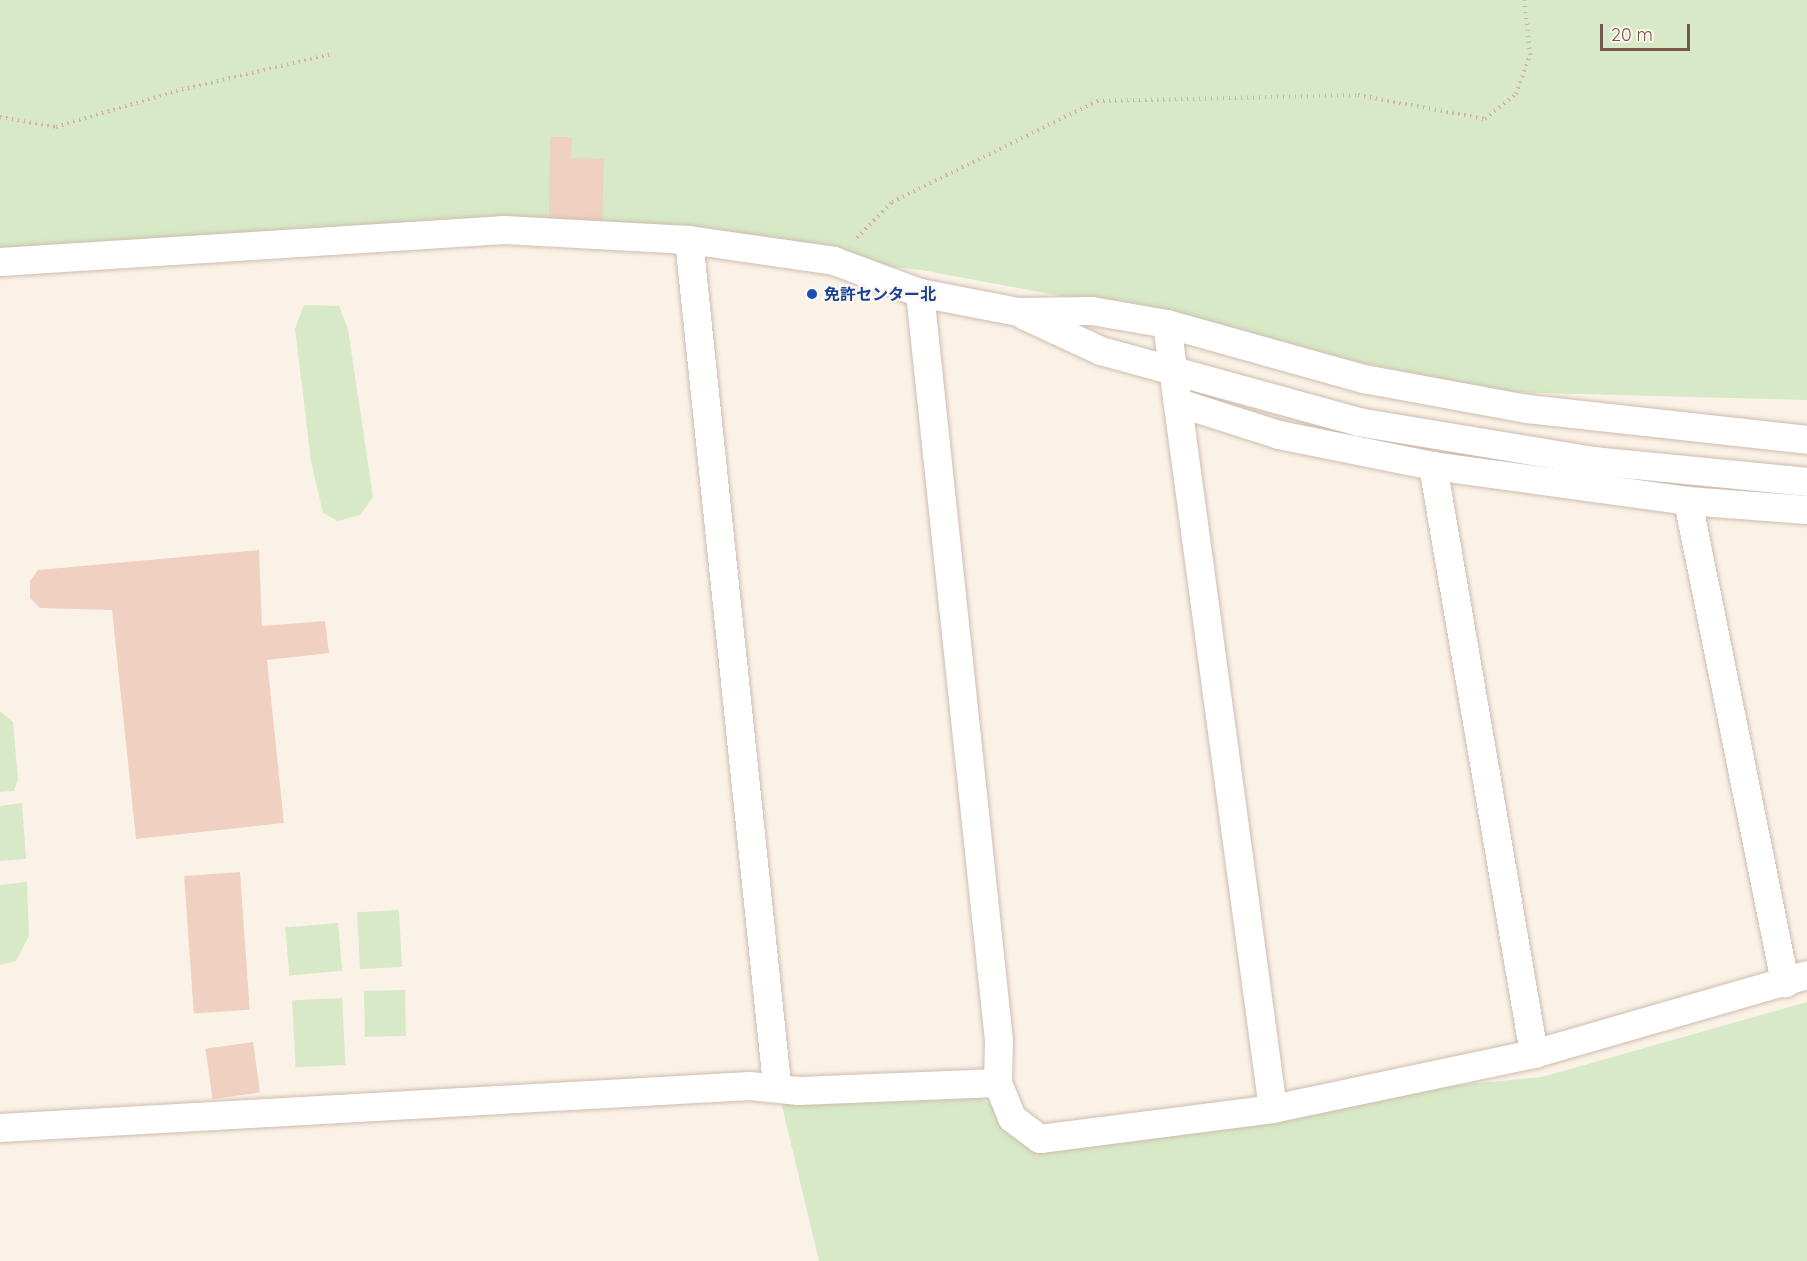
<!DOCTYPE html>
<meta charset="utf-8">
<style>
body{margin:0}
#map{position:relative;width:1807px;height:1261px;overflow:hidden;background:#fbf2e7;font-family:Quicksand,"Noto Sans JP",sans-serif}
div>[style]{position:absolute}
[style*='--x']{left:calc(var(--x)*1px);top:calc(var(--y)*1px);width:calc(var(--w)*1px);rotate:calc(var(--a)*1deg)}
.green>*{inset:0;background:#d7e9c6;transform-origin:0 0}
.building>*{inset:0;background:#f0d0c0;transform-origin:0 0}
.path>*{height:4px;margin-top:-2px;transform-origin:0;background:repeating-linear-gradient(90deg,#d5b3a3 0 1.5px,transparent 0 6px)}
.roads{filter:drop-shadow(0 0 2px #cfbcb0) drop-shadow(0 0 2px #cfbcb0)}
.minor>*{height:28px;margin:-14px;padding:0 14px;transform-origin:14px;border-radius:14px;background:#fff}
.dots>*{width:16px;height:16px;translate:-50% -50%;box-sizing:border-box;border:3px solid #fef7ee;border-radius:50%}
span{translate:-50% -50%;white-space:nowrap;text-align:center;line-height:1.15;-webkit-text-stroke:4.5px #fef7ee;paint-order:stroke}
.transit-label{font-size:16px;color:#164399;font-weight:700}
.left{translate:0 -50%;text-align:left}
.scale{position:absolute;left:1600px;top:24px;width:90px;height:27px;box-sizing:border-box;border:3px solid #74584c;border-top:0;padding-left:8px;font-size:18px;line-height:21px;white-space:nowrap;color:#74584c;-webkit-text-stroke:4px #fef7ee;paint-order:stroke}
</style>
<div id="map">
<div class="green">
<i style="clip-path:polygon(0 0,1807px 0,1807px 400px,1506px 392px,1205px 331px,1168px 316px,922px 270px,557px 233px,0 257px)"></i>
<i style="clip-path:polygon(304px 305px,339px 306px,348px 329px,373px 497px,360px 515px,338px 521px,323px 513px,311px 461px,295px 329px)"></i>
<i style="clip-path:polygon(0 711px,13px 722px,18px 780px,14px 791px,0 792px)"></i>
<i style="clip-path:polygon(22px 803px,26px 859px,0 861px,0 806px)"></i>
<i style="clip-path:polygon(27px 882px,29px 936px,16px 961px,0 965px,0 885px)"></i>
<i style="left:399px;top:910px;width:57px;height:42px;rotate:87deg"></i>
<i style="left:338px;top:923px;width:48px;height:53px;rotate:85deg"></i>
<i style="left:405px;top:990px;width:46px;height:41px;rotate:89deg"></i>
<i style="left:342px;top:998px;width:67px;height:50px;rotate:87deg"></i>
<i style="clip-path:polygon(1807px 1002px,1807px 1261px,819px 1261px,777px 1085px,959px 1083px,1040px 1139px,1331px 1097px,1542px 1077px)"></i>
</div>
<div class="building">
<i style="clip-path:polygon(550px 137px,572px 137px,571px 158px,604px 159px,602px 227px,549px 226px)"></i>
<i style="clip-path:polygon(259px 550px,262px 626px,325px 621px,329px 653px,267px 660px,284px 823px,136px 839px,112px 610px,40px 608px,30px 598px,30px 581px,38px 570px)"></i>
<i style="left:240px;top:872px;width:138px;height:56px;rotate:86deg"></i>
<i style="left:253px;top:1042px;width:51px;height:48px;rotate:82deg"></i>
</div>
<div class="path">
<i style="--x:0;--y:117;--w:57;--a:10.1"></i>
<i style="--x:56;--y:127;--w:125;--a:-16.7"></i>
<i style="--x:176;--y:91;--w:159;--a:-13.4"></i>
<i style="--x:857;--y:238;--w:50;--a:-45.8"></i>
<i style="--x:892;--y:202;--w:229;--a:-26.2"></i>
<i style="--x:1097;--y:101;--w:261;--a:-1.3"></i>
<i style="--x:1358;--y:95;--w:129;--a:10.7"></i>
<i style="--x:1485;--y:119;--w:40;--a:-39"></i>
<i style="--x:1516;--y:94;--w:41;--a:-70.3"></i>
<i style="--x:1530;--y:55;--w:55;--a:-96.2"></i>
</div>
<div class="roads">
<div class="minor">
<i style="--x:689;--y:240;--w:850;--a:84.05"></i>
<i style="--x:0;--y:262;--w:505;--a:-3.63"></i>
<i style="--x:504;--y:230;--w:185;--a:3.1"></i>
<i style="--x:689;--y:240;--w:147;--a:8.2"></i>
<i style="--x:834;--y:261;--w:92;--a:20.4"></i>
<i style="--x:920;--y:293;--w:100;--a:11"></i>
<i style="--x:1018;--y:312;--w:74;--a:-0.8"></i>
<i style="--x:1092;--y:311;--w:76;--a:9.8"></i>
<i style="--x:1167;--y:324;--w:205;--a:15.6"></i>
<i style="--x:1364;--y:379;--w:167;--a:10.4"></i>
<i style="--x:1528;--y:409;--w:281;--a:6.3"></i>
<i style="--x:920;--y:293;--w:752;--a:83.97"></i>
<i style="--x:999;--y:1041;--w:42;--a:91.4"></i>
<i style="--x:1025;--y:316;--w:84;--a:24.7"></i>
<i style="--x:1101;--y:351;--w:267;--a:15.4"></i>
<i style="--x:1358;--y:422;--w:239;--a:9.4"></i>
<i style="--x:1594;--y:461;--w:214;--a:5.6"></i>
<i style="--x:1167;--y:324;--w:792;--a:82.31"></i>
<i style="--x:1182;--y:404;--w:102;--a:17.7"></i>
<i style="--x:1279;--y:435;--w:157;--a:11.4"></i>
<i style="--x:1433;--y:466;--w:257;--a:7.8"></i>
<i style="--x:1688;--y:501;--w:119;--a:4.3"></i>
<i style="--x:1433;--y:466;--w:597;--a:80.25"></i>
<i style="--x:1688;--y:501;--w:492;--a:78.6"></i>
<i style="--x:0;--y:1128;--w:751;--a:-3.21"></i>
<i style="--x:750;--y:1086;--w:49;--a:5.8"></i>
<i style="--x:799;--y:1091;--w:199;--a:-2.3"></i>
<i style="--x:998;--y:1083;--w:38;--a:68"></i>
<i style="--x:1012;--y:1118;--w:35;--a:37"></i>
<i style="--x:1040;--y:1139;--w:235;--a:-7.3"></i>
<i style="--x:1273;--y:1109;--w:267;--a:-11.9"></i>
<i style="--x:1534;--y:1054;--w:284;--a:-16.1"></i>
</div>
</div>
<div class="dots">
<i style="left:812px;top:294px;background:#1a4fb4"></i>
</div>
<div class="transit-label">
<span class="left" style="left:824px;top:294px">免許センター北</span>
</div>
<div class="scale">20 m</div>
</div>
